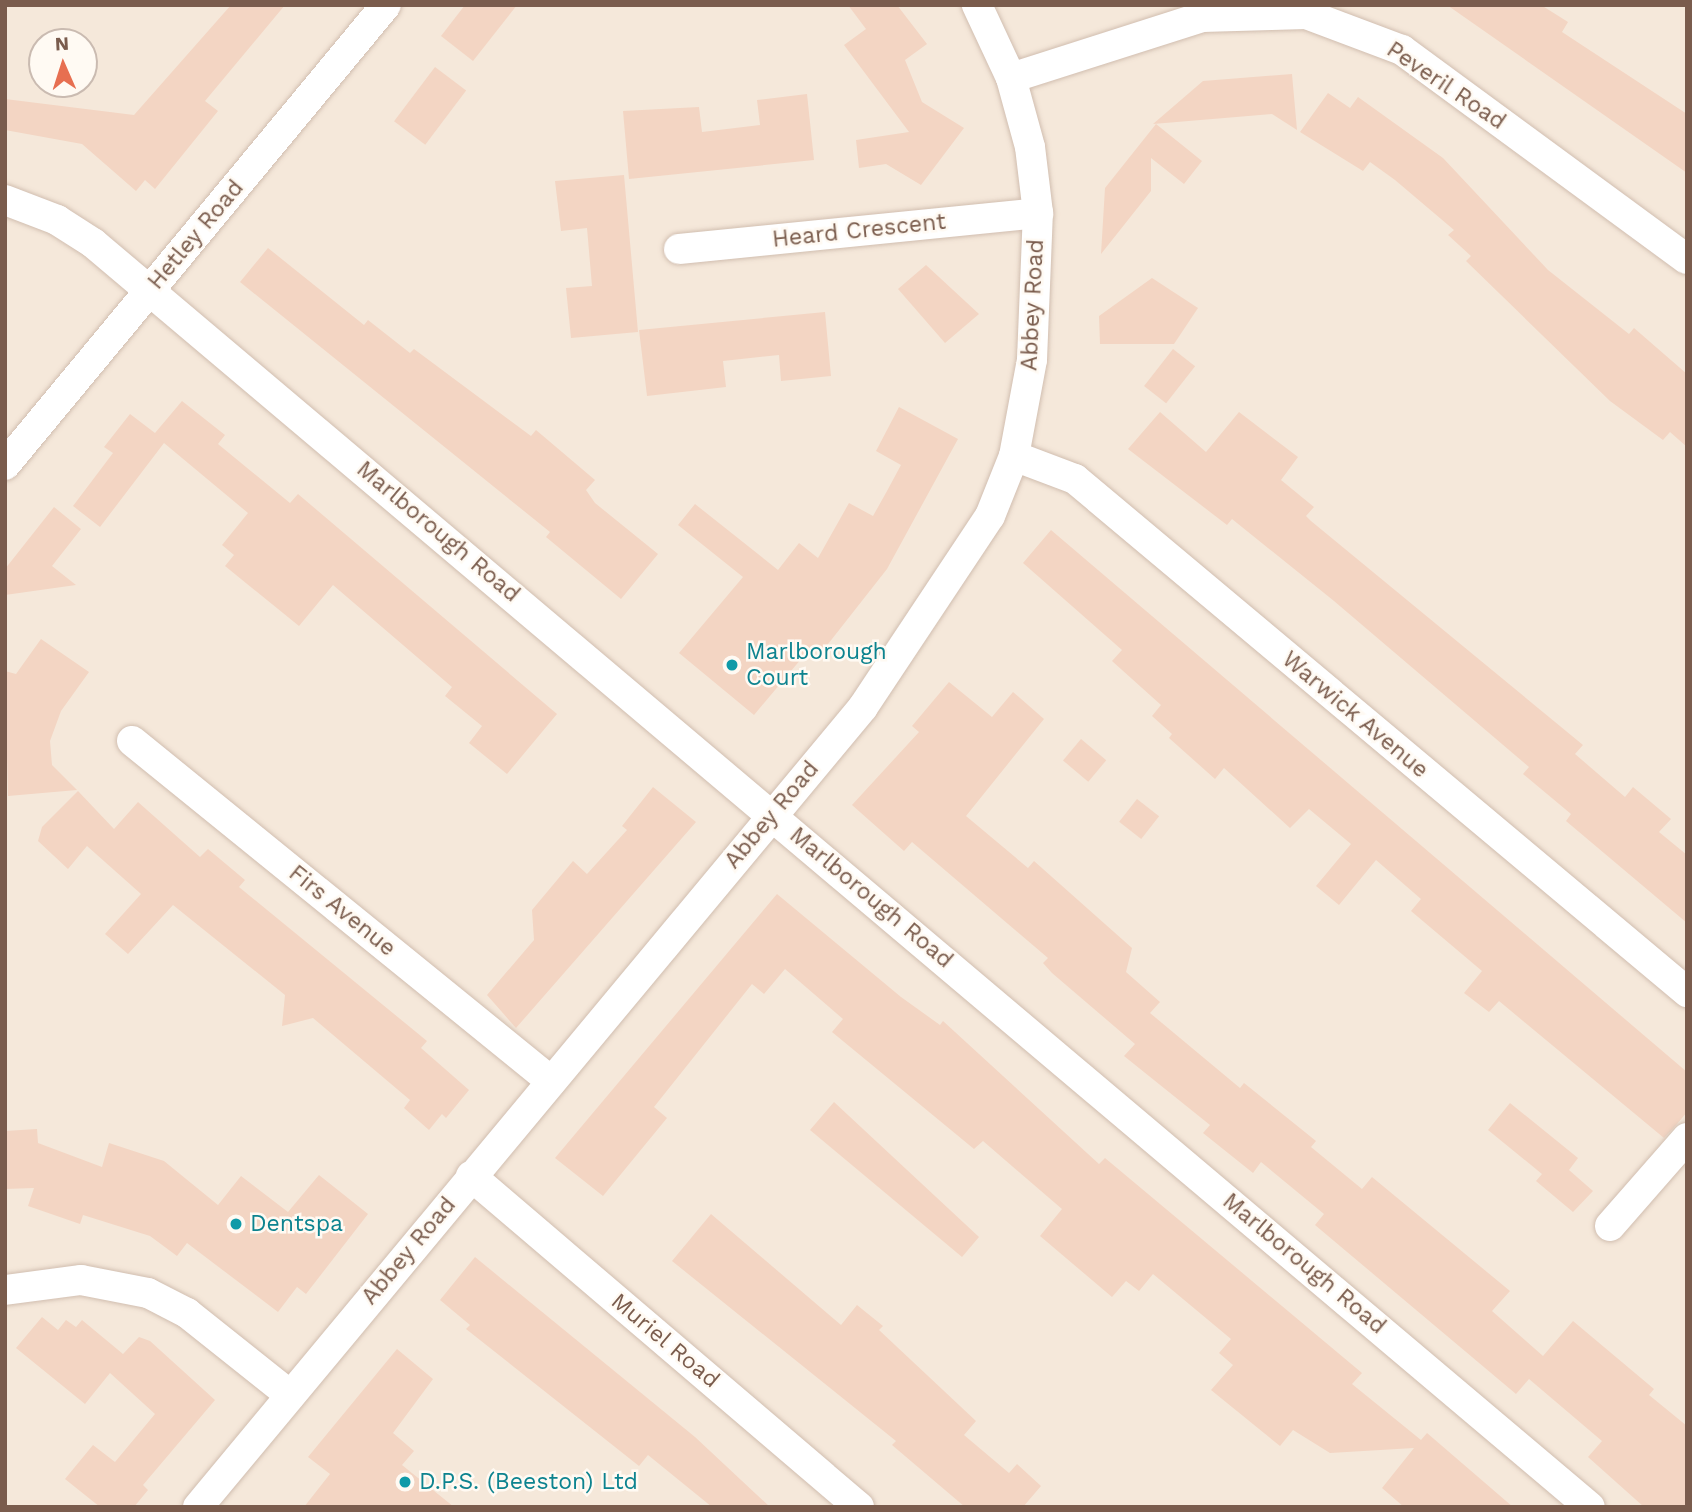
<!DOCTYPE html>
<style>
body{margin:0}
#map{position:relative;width:1692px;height:1512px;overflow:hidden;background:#fdf6ec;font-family:"Work Sans",sans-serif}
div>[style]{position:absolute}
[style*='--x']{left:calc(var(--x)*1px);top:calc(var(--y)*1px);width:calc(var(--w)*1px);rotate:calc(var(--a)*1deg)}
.residential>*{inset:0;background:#f5e8da}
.building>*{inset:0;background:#f3d5c3;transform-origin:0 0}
.roads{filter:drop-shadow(0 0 2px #d1beb0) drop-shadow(0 0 2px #d1beb0)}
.street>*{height:30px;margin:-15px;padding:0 15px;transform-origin:15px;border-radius:15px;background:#fff}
.dots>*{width:19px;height:19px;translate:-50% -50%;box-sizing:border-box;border:4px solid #fffaf3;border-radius:50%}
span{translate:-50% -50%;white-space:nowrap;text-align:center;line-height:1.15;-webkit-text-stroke:5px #fffaf3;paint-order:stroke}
.street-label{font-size:23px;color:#7a5c4d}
.culture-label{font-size:23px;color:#0d838f}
.left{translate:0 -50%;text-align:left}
.frame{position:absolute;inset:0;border:7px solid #7a5c4d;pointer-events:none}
.north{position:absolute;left:28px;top:28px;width:70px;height:70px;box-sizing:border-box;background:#fffaf3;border:2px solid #cabbb1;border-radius:50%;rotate:357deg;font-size:19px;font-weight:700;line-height:28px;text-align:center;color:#7a5c4d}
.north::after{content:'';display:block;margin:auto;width:24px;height:32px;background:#e76f51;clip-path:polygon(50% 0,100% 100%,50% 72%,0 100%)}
</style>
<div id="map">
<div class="residential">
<i style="clip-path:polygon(evenodd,5px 5px,1687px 5px,1687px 1507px,5px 1507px,5px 5px,42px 42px,84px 42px,84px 84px,42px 84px,42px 42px)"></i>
</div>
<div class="building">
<i style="clip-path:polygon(231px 5px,285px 5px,205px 101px,218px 111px,155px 189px,145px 180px,136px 191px,82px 144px,5px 130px,5px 99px,134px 115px)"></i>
<i style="clip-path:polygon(465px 5px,517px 5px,473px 61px,441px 36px)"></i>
<i style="clip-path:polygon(848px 5px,897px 5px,927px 44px,905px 60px,922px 102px,964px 128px,921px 185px,886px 164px,859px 168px,856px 140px,909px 132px,844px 45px,866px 29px)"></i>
<i style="clip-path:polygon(1447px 5px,1541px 5px,1568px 22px,1562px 32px,1687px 114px,1687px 173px)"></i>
<i style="left:435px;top:67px;width:39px;height:68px;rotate:37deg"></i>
<i style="clip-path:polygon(1292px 74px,1297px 130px,1272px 114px,1153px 124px,1203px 81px)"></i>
<i style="clip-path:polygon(1328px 93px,1350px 108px,1358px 97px,1443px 158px,1548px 270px,1629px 334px,1634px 328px,1687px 374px,1687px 447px,1670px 432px,1663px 440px,1610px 401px,1466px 261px,1471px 256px,1448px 235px,1454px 230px,1395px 180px,1370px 162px,1363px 171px,1300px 132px)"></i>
<i style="clip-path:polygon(807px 94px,814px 160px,629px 179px,623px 111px,699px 107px,702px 132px,760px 125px,757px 100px)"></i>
<i style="clip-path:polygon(1156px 124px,1202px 161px,1184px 184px,1151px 158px,1151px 191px,1101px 254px,1105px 188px)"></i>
<i style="clip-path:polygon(624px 175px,638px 332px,571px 338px,566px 288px,592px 286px,587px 228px,561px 231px,555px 181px)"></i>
<i style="clip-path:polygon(268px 248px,364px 325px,368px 320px,410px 353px,414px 349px,531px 436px,536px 430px,595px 480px,586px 490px,595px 503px,658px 554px,621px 599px,546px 537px,550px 532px,240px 282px)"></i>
<i style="clip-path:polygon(926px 265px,979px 314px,945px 343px,898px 289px)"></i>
<i style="clip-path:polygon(1152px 278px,1198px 308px,1174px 344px,1100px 344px,1099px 316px)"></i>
<i style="clip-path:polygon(825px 312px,831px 376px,781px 381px,779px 355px,723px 361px,726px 387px,647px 396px,639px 330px)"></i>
<i style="left:1173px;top:349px;width:28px;height:47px;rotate:38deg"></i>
<i style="clip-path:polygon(182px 401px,225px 435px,218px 444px,290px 503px,298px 494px,557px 714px,507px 774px,469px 743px,482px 726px,445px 696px,452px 687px,333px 585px,299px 626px,225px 566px,234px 555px,222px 545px,248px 513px,164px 443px,100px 527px,73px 506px,113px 453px,104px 447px,130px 414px,155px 433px)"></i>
<i style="clip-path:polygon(899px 407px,958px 439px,887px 569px,821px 653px,812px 646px,754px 715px,679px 653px,743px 577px,678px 525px,695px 504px,778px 570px,799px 543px,818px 558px,849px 503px,873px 516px,887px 491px,901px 465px,876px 451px)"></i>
<i style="clip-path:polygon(1160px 412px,1206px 452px,1239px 412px,1298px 457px,1281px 480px,1314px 507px,1306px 516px,1311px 521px,1583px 745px,1575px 754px,1625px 797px,1633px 787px,1671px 819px,1659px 832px,1687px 855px,1687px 923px,1566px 821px,1571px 814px,1523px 774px,1529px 767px,1334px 601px,1232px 519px,1227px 525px,1128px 449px)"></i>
<i style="clip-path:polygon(54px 507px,81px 529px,52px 566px,76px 585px,5px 595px,5px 569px)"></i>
<i style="clip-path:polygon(1051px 530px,1687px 1072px,1687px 1112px,1677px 1124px,1664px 1138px,1499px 1001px,1489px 1012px,1464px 993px,1482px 971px,1411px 911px,1421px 899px,1376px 860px,1339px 905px,1316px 886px,1351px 844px,1309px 809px,1290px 828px,1224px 768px,1215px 779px,1169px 738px,1172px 734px,1152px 716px,1161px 705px,1112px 661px,1122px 650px,1023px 563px)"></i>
<i style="clip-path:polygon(41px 639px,89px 672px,61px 711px,50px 741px,52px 765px,77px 790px,8px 796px,5px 671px,16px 674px)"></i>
<i style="clip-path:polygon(949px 682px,992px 717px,1013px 692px,1044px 719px,966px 816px,1028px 868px,1034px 861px,1132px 948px,1126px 972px,1160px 1002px,1150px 1013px,1240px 1088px,1244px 1083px,1316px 1141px,1311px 1147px,1362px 1189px,1372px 1177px,1510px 1291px,1492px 1311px,1543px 1356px,1573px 1321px,1654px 1389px,1649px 1395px,1687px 1426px,1687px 1507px,1644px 1507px,1588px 1457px,1602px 1441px,1529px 1379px,1516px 1394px,1315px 1225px,1324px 1214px,1261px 1162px,1253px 1173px,1203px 1133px,1210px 1125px,1124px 1056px,1135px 1044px,1052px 973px,1043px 963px,1048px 958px,912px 842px,904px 851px,852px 805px,919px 732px,912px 726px)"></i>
<i style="left:1081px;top:739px;width:33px;height:28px;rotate:40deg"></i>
<i style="clip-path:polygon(653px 787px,696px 822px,516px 1028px,487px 995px,534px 940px,532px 910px,573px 861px,587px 874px,627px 830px,622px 826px)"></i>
<i style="clip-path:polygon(78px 791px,114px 829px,138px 802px,200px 857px,208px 849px,245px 880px,239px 887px,427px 1041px,421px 1048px,469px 1090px,446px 1118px,442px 1114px,429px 1130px,404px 1108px,410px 1100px,313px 1018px,282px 1026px,285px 995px,173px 905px,128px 954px,105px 934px,141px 894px,87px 846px,68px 869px,38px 841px,42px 827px)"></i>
<i style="left:1137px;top:799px;width:28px;height:29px;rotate:38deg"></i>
<i style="clip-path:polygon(777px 894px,901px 997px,940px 1025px,943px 1021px,1099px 1164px,1105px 1158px,1362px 1373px,1352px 1384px,1421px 1440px,1427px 1433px,1513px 1507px,1404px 1507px,1382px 1488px,1414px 1448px,1330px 1453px,1293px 1430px,1280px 1446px,1211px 1390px,1233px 1365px,1219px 1353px,1231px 1339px,1153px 1274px,1139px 1291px,1126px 1281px,1112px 1297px,1040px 1236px,1062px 1209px,983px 1141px,974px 1149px,832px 1032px,843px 1019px,785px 969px,764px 994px,752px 984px,654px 1107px,667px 1118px,603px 1196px,555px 1158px)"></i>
<i style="clip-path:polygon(834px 1102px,979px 1237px,962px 1257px,810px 1130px)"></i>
<i style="clip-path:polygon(1510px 1103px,1578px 1158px,1569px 1170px,1593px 1191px,1573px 1212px,1536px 1181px,1542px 1174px,1488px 1130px)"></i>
<i style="clip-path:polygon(37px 1129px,38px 1143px,102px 1167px,109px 1143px,164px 1161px,218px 1205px,241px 1176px,288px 1212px,319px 1175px,368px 1214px,306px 1294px,297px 1287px,278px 1312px,187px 1243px,177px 1256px,150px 1236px,83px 1215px,80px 1224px,28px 1206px,34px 1188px,5px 1189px,5px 1131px)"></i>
<i style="clip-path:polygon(711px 1214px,841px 1325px,857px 1305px,883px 1326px,879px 1330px,976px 1421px,964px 1435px,1009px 1473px,1017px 1464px,1041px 1486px,1023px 1507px,965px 1507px,892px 1445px,896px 1441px,672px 1261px)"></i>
<i style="clip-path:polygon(475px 1257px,695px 1437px,770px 1507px,712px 1507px,648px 1455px,639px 1466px,466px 1329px,470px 1325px,440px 1300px)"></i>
<i style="clip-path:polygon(42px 1317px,58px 1330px,66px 1320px,76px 1327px,82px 1320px,123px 1354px,139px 1337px,150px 1341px,215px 1400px,143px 1485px,148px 1490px,134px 1507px,100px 1507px,65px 1479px,93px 1445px,115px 1462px,155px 1414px,110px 1373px,85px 1404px,16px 1348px)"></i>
<i style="clip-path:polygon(397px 1349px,433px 1379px,393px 1433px,414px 1451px,402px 1465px,454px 1507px,304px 1507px,330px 1474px,308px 1457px)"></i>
</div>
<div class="roads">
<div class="street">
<i style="--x:1011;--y:78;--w:201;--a:-17.7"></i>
<i style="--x:1202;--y:17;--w:104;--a:-1.7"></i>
<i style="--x:1306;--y:14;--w:103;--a:20.6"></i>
<i style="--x:1402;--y:50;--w:353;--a:36.3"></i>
<i style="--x:5;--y:200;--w:56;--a:21"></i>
<i style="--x:57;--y:220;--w:43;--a:32.6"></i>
<i style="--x:93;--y:243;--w:1959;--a:40.18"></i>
<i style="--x:679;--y:249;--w:361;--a:-5.7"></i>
<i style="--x:1014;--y:456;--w:65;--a:20.7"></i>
<i style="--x:1075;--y:479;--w:799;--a:39.97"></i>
<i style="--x:5;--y:465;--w:597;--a:-50.37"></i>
<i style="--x:132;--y:741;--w:540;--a:39.06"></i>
<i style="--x:471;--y:1176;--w:510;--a:40.47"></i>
<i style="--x:1610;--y:1226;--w:117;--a:-48.8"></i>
<i style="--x:5;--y:1290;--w:77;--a:-7.5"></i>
<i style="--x:81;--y:1280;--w:68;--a:11"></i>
<i style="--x:148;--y:1293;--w:44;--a:27.1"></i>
<i style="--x:187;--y:1313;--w:132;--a:38.5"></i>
<i style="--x:198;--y:1507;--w:1040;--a:-50.26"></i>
<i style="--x:863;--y:707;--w:229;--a:-56.4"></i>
<i style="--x:990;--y:516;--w:65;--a:-68.2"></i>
<i style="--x:1014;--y:456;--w:98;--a:-79.4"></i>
<i style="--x:1032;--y:360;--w:147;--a:-87.7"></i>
<i style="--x:1038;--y:213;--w:66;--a:-96.9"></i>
<i style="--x:1030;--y:147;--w:72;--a:-105.4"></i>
<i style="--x:1011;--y:78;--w:81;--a:-115"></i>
</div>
</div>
<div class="dots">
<i style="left:732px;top:665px;background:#0f9aa8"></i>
<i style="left:236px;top:1224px;background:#0f9aa8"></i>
<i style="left:405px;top:1482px;background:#0f9aa8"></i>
</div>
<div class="street-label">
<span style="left:1446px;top:86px;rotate:34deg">Peveril Road</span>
<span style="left:859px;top:231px;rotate:-6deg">Heard Crescent</span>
<span style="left:196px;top:235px;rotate:-50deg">Hetley Road</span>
<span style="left:1033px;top:305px;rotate:-87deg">Abbey Road</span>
<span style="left:438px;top:532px;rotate:40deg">Marlborough Road</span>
<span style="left:1355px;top:715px;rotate:40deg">Warwick Avenue</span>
<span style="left:772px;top:815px;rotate:-50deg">Abbey Road</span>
<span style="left:871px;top:898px;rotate:40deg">Marlborough Road</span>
<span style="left:342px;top:911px;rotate:39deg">Firs Avenue</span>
<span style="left:409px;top:1251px;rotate:-50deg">Abbey Road</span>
<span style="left:1304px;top:1264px;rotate:40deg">Marlborough Road</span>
<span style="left:665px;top:1341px;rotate:40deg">Muriel Road</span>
</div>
<div class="culture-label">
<span class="left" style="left:746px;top:665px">Marlborough<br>Court</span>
<span class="left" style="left:250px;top:1224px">Dentspa</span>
<span class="left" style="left:419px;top:1482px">D.P.S. (Beeston) Ltd</span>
</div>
<div class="frame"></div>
<div class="north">N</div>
</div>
